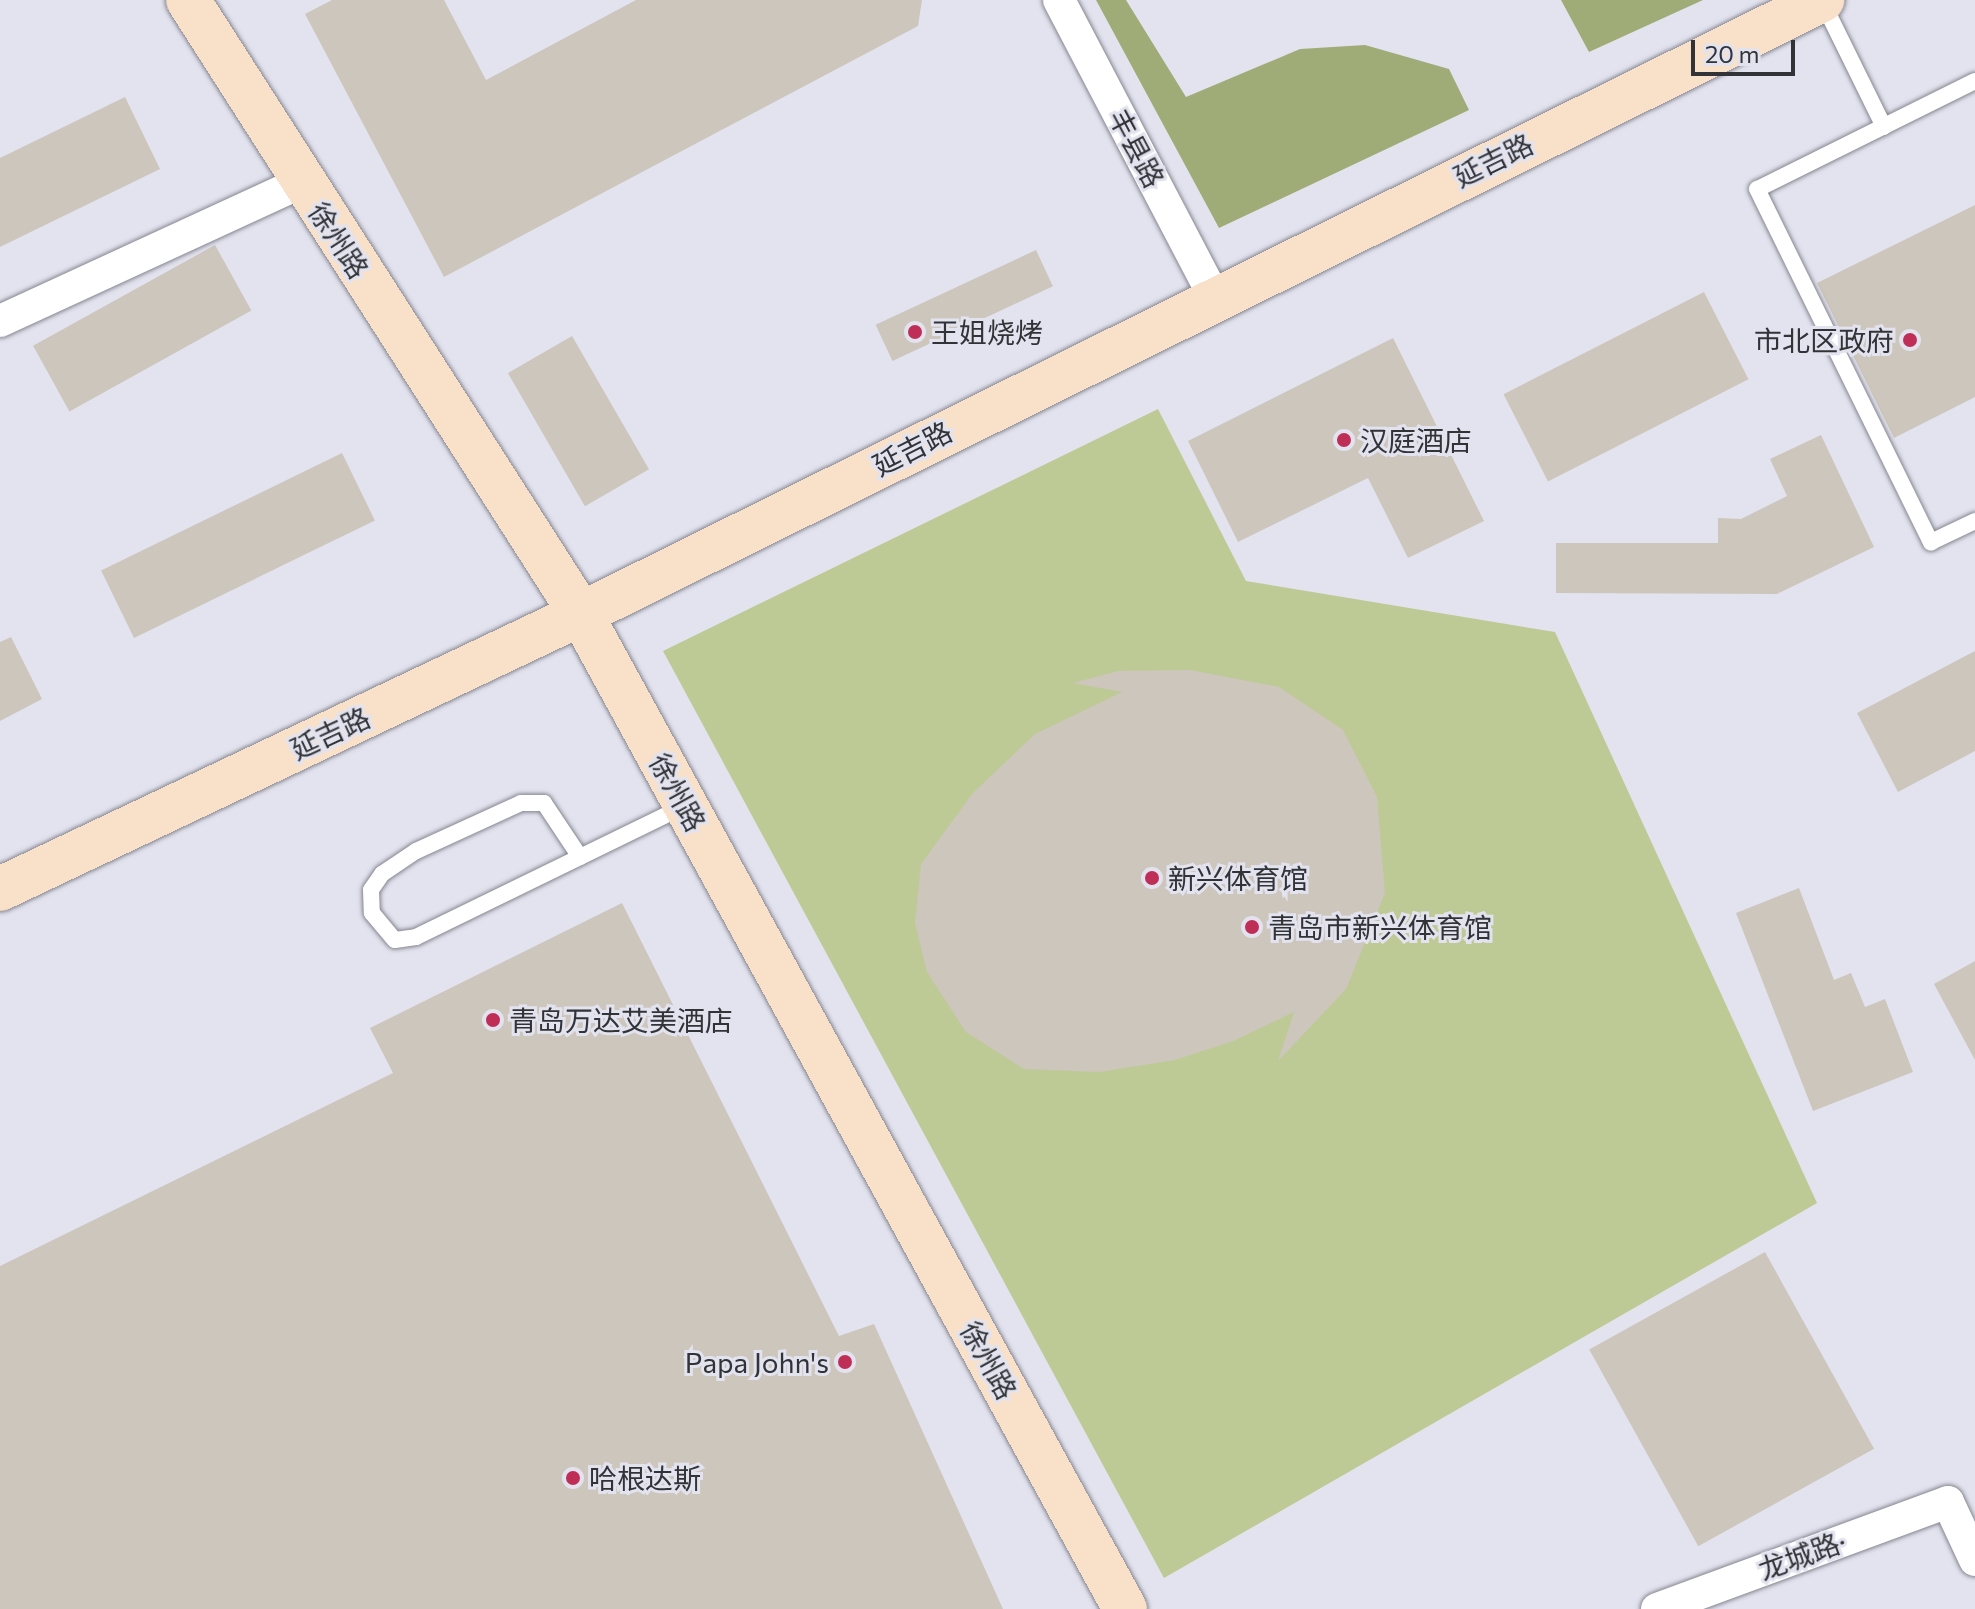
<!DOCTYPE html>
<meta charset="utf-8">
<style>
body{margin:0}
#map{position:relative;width:1975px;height:1609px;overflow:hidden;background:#e3e3ef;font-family:Commissioner,"Noto Sans SC",sans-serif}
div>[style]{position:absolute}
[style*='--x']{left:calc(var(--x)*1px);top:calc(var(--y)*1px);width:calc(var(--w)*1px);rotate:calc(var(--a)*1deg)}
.green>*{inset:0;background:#beca95}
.forest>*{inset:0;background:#9fac77}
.building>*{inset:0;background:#cdc6bc;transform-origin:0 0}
.roads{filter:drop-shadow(0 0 2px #868691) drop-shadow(0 0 2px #868691)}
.lane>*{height:16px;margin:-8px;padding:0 8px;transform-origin:8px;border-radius:8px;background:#fff}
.street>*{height:32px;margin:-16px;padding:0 16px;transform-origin:16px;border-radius:16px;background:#fff}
.secondary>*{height:44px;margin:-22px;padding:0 22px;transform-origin:22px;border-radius:22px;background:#f8e1c8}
.dots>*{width:22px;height:22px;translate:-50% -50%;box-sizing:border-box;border:4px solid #e3e3ef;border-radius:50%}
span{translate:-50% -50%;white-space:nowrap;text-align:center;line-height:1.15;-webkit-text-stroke:6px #e3e3ef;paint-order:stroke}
.street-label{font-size:28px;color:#323337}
.poi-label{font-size:28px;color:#323337}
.left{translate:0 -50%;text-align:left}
.right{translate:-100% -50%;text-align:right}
.scale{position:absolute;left:1691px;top:40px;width:104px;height:36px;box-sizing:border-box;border:4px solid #323337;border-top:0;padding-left:10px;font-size:24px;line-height:28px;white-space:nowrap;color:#323337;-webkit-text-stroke:6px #e3e3ef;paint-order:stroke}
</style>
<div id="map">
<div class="green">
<i style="clip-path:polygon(1158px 409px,1246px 581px,1555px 632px,1817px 1203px,1164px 1578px,663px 651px)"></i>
</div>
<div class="forest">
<i style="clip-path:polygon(1096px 0,1126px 0,1186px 97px,1300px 49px,1365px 45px,1449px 69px,1469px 110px,1219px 228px)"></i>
<i style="clip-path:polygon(1561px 0,1703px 0,1589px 52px)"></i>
</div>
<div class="building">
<i style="clip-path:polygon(332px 0,444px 0,486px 80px,636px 0,922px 0,918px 26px,444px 277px,305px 14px)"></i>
<i style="clip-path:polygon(125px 97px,160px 169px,0 247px,0 158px)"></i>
<i style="clip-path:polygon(1975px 205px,1975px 397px,1894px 438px,1817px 283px)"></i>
<i style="left:215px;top:245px;width:75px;height:208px;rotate:61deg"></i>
<i style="left:1036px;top:250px;width:40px;height:177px;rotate:65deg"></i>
<i style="left:1704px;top:292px;width:98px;height:225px;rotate:63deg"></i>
<i style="left:572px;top:336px;width:154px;height:74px;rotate:60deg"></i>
<i style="clip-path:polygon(1393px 338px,1484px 521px,1408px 558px,1368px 478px,1238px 542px,1188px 441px)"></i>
<i style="clip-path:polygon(1821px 435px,1874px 547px,1777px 594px,1556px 593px,1556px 543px,1718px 543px,1718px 518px,1741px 519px,1787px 496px,1770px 459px)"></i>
<i style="left:342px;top:453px;width:75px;height:268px;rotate:64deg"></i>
<i style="clip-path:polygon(11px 637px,42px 699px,0 721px,0 642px)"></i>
<i style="clip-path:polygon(1975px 651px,1975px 751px,1898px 792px,1857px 713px)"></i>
<i style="clip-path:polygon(1190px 670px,1279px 687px,1343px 730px,1377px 797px,1385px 893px,1346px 989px,1278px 1061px,1294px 1012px,1233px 1041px,1175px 1060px,1099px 1072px,1024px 1069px,966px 1032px,927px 972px,915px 923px,921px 864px,973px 793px,1035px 734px,1122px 692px,1073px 683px,1118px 671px)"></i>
<i style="clip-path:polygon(1799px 888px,1834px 980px,1851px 973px,1865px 1007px,1885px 999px,1913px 1072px,1813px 1111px,1736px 913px)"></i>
<i style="clip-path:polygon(622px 903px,839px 1336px,874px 1324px,1003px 1609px,0 1609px,0 1266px,393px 1073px,370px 1028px)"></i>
<i style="clip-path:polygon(1975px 961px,1975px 1060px,1934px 984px)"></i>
<i style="left:1765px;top:1252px;width:225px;height:201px;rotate:61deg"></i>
</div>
<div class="roads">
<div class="lane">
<i style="--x:1823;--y:3;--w:138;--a:63.8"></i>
<i style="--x:1975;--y:81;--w:243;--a:153.6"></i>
<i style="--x:1757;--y:189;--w:394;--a:63.8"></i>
<i style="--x:1931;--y:542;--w:49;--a:-25.5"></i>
<i style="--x:580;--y:857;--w:65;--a:-123.7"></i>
<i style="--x:544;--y:803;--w:23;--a:180"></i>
<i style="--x:521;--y:803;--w:115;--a:155.4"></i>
<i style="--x:416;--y:851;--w:41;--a:145.9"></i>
<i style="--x:382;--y:874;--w:19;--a:125"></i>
<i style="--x:371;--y:890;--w:23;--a:88"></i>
<i style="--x:372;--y:913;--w:35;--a:50"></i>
<i style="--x:395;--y:940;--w:21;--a:-8"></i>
<i style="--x:416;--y:937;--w:298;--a:-26"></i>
</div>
<div class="street">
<i style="--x:1059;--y:0;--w:334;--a:62.4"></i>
<i style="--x:0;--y:321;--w:332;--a:-24.7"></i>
<i style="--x:1657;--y:1609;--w:310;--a:-20.2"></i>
<i style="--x:1948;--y:1502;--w:64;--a:65"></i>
</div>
<div class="secondary">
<i style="--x:188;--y:0;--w:729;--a:57.38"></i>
<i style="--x:581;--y:614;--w:1134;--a:61.33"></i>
<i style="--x:0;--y:889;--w:643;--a:-25.33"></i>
<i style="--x:581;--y:614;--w:1385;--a:-26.32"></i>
</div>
</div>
<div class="dots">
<i style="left:915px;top:332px;background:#be2e57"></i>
<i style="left:1910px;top:340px;background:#be2e57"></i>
<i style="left:1344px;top:440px;background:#be2e57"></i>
<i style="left:1152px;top:878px;background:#be2e57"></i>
<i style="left:1252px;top:927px;background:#be2e57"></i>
<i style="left:493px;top:1020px;background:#be2e57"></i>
<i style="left:845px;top:1362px;background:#be2e57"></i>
<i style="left:573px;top:1478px;background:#be2e57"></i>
</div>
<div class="street-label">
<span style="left:1137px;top:148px;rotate:62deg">丰县路</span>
<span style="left:1493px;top:160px;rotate:-26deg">延吉路</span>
<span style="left:339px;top:240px;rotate:57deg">徐州路</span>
<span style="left:912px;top:448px;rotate:-27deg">延吉路</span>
<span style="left:330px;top:733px;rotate:-25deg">延吉路</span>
<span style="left:678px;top:792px;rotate:61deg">徐州路</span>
<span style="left:989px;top:1360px;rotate:61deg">徐州路</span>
<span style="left:1802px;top:1555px;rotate:-20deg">龙城路·</span>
</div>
<div class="poi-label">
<span class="left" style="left:931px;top:332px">王姐烧烤</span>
<span class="right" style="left:1894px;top:340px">市北区政府</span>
<span class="left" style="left:1360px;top:440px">汉庭酒店</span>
<span class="left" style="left:1168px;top:878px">新兴体育馆</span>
<span class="left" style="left:1268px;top:927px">青岛市新兴体育馆</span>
<span class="left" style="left:509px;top:1020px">青岛万达艾美酒店</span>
<span class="right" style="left:829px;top:1362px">Papa John's</span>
<span class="left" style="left:589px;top:1478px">哈根达斯</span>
</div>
<div class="scale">20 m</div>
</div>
